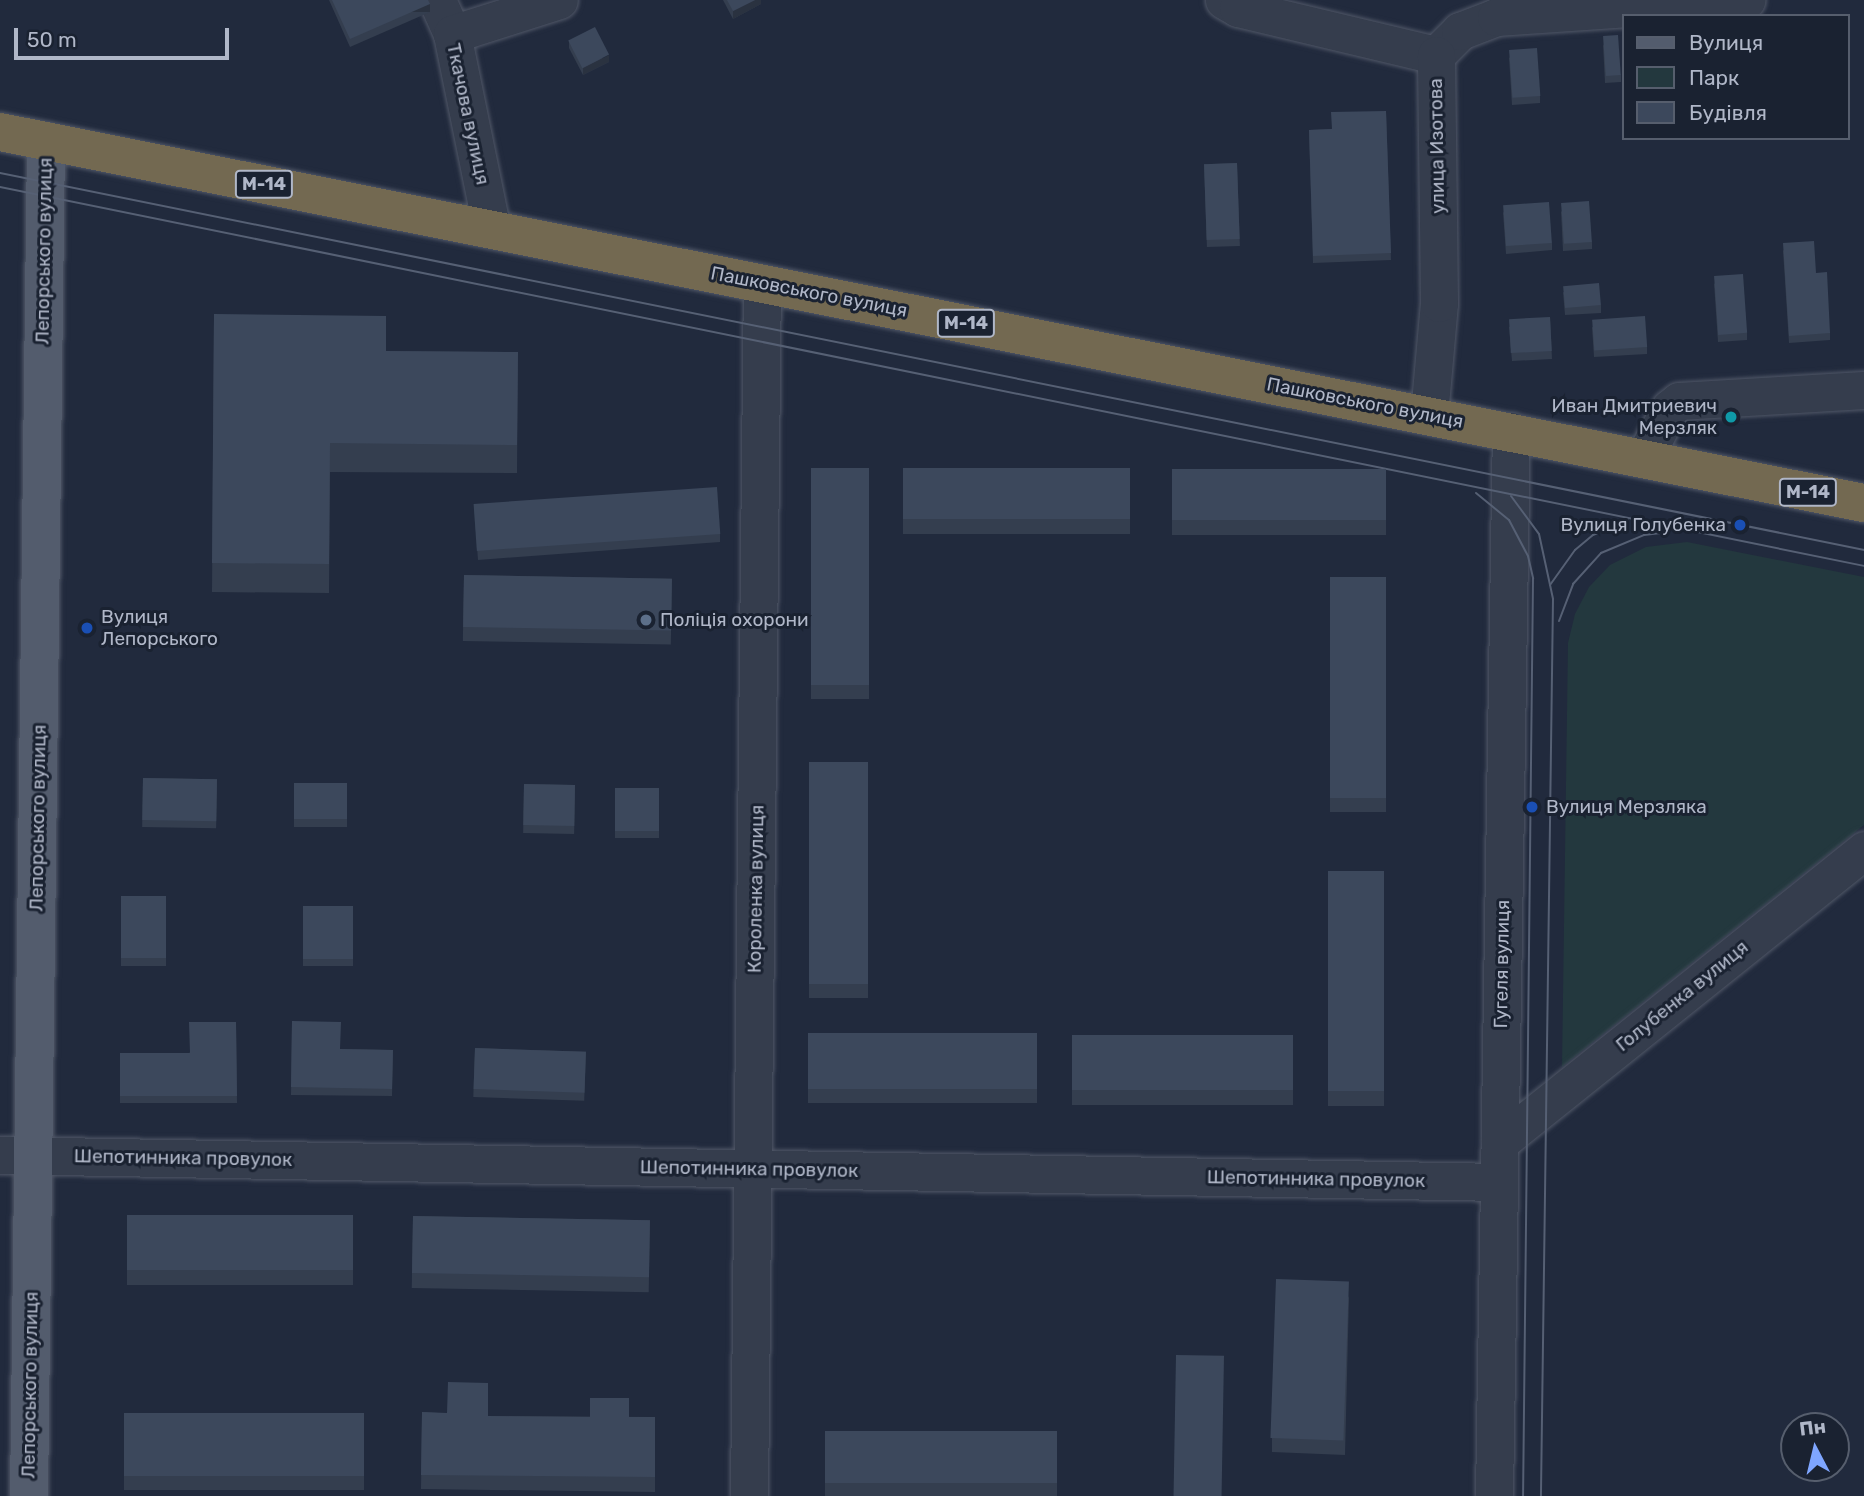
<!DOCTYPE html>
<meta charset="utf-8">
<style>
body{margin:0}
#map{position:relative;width:1864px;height:1496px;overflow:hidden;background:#212a3d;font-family:Rubik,sans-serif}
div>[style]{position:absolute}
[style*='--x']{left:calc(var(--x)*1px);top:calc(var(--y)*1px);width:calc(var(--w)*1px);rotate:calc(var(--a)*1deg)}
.green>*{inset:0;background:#23383e}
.roads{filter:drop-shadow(0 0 2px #505767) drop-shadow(0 0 2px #505767)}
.minor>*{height:37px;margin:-18.5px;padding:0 18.5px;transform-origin:18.5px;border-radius:18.5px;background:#353d4d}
.major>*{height:38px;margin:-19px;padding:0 19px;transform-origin:19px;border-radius:19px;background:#535c6d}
.highway>*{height:38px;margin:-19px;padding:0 19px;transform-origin:19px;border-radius:19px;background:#736951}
.tram>*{height:2px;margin:-1px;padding:0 1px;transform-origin:1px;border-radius:1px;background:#566074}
.wall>*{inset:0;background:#343e4f;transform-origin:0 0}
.shaded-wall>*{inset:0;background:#2a3240;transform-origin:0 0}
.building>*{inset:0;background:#3c485c;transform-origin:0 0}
.dots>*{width:19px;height:19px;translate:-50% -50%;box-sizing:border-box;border:4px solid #1a2231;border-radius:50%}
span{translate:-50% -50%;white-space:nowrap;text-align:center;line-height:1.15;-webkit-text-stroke:6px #1a2231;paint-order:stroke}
.shield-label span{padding:2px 5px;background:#1a2231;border:2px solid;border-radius:5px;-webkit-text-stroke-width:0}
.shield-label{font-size:18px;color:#b0b7c8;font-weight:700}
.street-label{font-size:19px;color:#b0b7c8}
.poi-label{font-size:19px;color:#b0b7c8}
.right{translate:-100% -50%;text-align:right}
.left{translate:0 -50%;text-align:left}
.legend{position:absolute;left:1622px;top:14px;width:228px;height:126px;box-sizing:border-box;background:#1a2231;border:2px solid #565e6d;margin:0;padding:9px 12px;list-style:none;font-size:21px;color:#b0b7c8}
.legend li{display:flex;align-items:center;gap:14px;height:35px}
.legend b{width:35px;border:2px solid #565e6d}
.north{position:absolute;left:1780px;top:1412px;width:70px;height:70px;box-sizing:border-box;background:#1a2231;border:2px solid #565e6d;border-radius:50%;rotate:353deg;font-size:19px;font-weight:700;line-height:28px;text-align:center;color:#b0b7c8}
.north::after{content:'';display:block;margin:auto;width:24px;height:32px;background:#7fa6ff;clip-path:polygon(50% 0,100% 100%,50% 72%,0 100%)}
.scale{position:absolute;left:14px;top:28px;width:215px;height:32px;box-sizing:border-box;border:4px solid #b0b7c8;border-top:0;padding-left:9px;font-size:21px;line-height:24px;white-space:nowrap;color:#b0b7c8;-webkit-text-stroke:5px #1a2231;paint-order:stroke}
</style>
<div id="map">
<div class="green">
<i style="clip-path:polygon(1687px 542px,1864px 577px,1864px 825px,1562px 1067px,1568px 643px,1575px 614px,1589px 587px,1610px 565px,1646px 547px)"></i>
</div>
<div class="roads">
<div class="minor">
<i style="--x:437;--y:0;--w:37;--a:66"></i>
<i style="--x:452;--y:34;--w:200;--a:78.5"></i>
<i style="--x:1224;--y:0;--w:16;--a:30"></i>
<i style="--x:1238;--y:8;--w:204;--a:13.4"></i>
<i style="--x:452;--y:34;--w:112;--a:-17.6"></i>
<i style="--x:1436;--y:55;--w:34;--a:-45"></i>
<i style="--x:1460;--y:31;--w:39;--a:-21"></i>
<i style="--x:1496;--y:17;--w:251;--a:-3.9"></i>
<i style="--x:1429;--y:415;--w:112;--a:-84.9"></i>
<i style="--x:1439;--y:303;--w:248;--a:-90.7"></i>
<i style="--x:1644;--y:458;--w:56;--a:-62.5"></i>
<i style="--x:1670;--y:408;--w:11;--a:-38"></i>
<i style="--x:1679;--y:401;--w:185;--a:-3.4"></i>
<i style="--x:1500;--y:1142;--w:467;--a:-38.7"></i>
<i style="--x:0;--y:1155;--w:1499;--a:1.03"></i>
<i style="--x:749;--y:1496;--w:1213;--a:-89.39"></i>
<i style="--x:1494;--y:1496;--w:1065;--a:-89.09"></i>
</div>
<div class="major">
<i style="--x:29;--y:1496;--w:1355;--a:-89.28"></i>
</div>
<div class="highway">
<i style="--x:0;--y:132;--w:1901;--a:11.26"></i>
</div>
</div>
<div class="tram">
<i style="--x:0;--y:173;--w:1902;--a:11.43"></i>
<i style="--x:0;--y:187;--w:1902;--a:11.49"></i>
<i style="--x:1476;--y:493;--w:43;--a:39.3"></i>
<i style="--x:1509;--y:520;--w:41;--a:62.2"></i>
<i style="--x:1528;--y:556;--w:23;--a:77"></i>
<i style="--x:1533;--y:578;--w:918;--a:90.62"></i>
<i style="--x:1511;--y:496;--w:47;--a:53.6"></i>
<i style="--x:1539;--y:534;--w:66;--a:77.8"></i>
<i style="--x:1553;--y:599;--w:897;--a:90.77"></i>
<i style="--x:1550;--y:585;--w:43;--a:-54.5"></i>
<i style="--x:1575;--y:550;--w:23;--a:-40"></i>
<i style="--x:1593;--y:535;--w:38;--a:-23"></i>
<i style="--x:1559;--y:621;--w:40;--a:-69"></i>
<i style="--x:1573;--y:584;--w:42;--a:-47.9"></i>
<i style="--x:1601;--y:553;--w:47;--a:-22.7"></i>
<i style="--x:1644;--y:535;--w:25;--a:-7"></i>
</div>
<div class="wall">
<i style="clip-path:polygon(329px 0,428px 0,430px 12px,350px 47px)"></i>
<i style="clip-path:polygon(723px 0,761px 0,761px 4px,733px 19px)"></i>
<i style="clip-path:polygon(569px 41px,609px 62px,583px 75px,569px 48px)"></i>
<i style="clip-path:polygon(1603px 44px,1621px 75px,1621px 82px,1605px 83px)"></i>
<i style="clip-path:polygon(1509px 57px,1540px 96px,1540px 103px,1512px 105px)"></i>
<i style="clip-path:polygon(1386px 111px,1391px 260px,1313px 263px,1309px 130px,1331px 129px)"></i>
<i style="left:1237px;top:163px;width:83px;height:33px;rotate:88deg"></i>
<i style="clip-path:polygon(1561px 211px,1592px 242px,1592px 249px,1563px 251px)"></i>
<i style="clip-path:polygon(1503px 212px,1552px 243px,1552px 250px,1506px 254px)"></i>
<i style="clip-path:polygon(1783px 250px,1816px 273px,1830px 333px,1830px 340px,1789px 343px)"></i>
<i style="clip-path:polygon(1714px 283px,1747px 333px,1747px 340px,1718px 342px)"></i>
<i style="clip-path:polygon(1563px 292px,1601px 305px,1601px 313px,1565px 315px)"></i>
<i style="clip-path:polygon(214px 314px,386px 351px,518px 352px,517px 473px,330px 472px,329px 593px,212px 592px)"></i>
<i style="clip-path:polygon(1550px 317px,1552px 359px,1512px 361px,1509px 327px)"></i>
<i style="clip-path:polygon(1592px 327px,1647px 347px,1647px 354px,1594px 357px)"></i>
<i style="left:811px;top:468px;width:58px;height:231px"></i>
<i style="left:903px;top:468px;width:227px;height:66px"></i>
<i style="left:1172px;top:469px;width:214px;height:66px"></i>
<i style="clip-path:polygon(474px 505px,720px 534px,720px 542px,478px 560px)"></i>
<i style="left:464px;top:575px;width:208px;height:66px;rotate:1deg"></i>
<i style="left:1330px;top:577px;width:56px;height:235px"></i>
<i style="left:809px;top:762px;width:59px;height:236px"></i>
<i style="left:143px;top:778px;width:74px;height:49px;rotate:1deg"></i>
<i style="left:347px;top:783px;width:44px;height:53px;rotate:90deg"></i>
<i style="left:524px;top:784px;width:51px;height:49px;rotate:1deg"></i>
<i style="left:615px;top:788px;width:44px;height:50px"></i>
<i style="left:1384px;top:871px;width:235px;height:56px;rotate:90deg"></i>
<i style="left:121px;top:896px;width:45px;height:70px"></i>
<i style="left:303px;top:906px;width:50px;height:60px"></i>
<i style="clip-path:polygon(292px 1021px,340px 1049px,393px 1050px,392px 1096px,291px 1095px)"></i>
<i style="clip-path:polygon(236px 1022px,237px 1103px,120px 1103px,120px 1053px,189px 1053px)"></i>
<i style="left:808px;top:1033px;width:229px;height:70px"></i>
<i style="left:1072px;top:1035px;width:221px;height:70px"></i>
<i style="left:475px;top:1048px;width:111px;height:49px;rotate:2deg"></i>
<i style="left:127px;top:1215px;width:226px;height:70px"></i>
<i style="left:413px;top:1216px;width:237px;height:72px;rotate:1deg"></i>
<i style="clip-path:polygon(1349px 1296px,1345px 1455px,1272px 1452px,1272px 1438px)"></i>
<i style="clip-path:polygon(422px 1412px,488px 1416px,655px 1417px,655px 1492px,421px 1489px)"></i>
<i style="left:124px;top:1413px;width:240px;height:77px"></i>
<i style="left:825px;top:1431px;width:232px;height:65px"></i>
</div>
<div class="shaded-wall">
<i style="clip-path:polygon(755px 0,761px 0,761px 4px,733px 19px,733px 11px)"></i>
<i style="left:430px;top:4px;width:8px;height:87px;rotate:90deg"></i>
<i style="clip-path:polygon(609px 55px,609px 62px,583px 75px,583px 68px)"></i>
</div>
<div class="building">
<i style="clip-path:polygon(332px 0,428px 0,430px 4px,350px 39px)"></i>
<i style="clip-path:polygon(727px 0,755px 0,733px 11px)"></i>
<i style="left:595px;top:27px;width:31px;height:30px;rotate:63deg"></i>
<i style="left:1618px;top:35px;width:40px;height:15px;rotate:86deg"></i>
<i style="left:1537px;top:48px;width:48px;height:28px;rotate:86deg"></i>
<i style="clip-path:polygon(1386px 111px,1391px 253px,1313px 256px,1309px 130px,1332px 129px,1331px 112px)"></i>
<i style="left:1237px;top:163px;width:76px;height:33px;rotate:88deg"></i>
<i style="left:1589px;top:201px;width:41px;height:28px;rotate:86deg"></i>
<i style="left:1549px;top:202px;width:41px;height:46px;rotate:86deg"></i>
<i style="clip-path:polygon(1814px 241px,1816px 273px,1827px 272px,1830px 333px,1789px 336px,1783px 243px)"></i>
<i style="left:1743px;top:274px;width:59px;height:29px;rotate:86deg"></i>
<i style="left:1599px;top:283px;width:22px;height:36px;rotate:85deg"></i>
<i style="clip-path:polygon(214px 314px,386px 316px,386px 351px,518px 352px,517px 445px,330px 443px,329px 564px,212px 563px)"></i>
<i style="left:1645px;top:316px;width:31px;height:53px;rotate:86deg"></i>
<i style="left:1550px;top:317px;width:34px;height:41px;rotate:87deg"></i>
<i style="left:811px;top:468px;width:58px;height:217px"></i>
<i style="left:903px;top:468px;width:227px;height:51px"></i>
<i style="left:1172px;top:469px;width:214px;height:51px"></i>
<i style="left:717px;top:487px;width:47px;height:244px;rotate:86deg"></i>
<i style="left:464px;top:575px;width:208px;height:52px;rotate:1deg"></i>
<i style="left:1330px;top:577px;width:56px;height:221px"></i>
<i style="left:809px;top:762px;width:59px;height:222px"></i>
<i style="left:143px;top:778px;width:74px;height:42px;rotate:1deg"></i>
<i style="left:347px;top:783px;width:36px;height:53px;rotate:90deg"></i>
<i style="left:524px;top:784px;width:51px;height:41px;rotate:1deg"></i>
<i style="left:615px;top:788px;width:44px;height:43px"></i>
<i style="left:1384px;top:871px;width:220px;height:56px;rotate:90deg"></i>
<i style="left:121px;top:896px;width:45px;height:62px"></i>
<i style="left:303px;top:906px;width:50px;height:53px"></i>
<i style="clip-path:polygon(292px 1021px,341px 1022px,340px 1049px,393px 1050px,392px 1089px,291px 1087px)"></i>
<i style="clip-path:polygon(189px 1022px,236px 1022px,237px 1096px,120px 1096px,120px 1053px,190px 1053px)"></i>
<i style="left:808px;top:1033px;width:229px;height:56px"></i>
<i style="left:1072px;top:1035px;width:221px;height:55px"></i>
<i style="left:475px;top:1048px;width:111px;height:41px;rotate:2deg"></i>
<i style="left:127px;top:1215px;width:226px;height:55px"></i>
<i style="left:413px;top:1216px;width:237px;height:57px;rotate:1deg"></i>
<i style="left:1276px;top:1279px;width:73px;height:159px;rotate:2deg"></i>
<i style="left:1176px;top:1355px;width:48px;height:141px;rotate:1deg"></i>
<i style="clip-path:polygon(448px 1382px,488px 1383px,488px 1416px,590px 1417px,590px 1398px,629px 1398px,629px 1417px,655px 1417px,655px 1477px,421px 1475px,422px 1412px,447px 1413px)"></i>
<i style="left:124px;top:1413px;width:240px;height:63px"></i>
<i style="left:825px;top:1431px;width:232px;height:52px"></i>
</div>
<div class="dots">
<i style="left:1731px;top:417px;background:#0f9aa8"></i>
<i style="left:1740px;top:525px;background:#1a4fb4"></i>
<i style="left:646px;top:620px;background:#5c6f8a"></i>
<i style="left:87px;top:628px;background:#1a4fb4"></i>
<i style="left:1532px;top:807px;background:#1a4fb4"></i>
</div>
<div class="shield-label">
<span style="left:264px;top:184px">М-14</span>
<span style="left:966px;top:323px">М-14</span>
<span style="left:1808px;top:492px">М-14</span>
</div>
<div class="street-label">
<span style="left:468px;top:114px;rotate:78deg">Ткачова вулиця</span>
<span style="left:1437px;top:146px;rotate:-91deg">улица Изотова</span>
<span style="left:44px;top:251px;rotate:-89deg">Лепорського вулиця</span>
<span style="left:809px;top:292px;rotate:11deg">Пашковського вулиця</span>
<span style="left:1365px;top:403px;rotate:11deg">Пашковського вулиця</span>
<span style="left:38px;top:818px;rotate:-89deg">Лепорського вулиця</span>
<span style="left:756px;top:889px;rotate:-89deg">Короленка вулиця</span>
<span style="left:1502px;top:964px;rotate:-89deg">Гугеля вулиця</span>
<span style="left:1682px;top:996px;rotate:-39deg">Голубенка вулиця</span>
<span style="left:183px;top:1158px;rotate:1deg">Шепотинника провулок</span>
<span style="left:749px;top:1169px;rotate:1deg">Шепотинника провулок</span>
<span style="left:1316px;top:1179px;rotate:1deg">Шепотинника провулок</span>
<span style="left:30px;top:1385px;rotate:-89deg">Лепорського вулиця</span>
</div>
<div class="poi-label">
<span class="right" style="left:1717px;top:417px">Иван Дмитриевич<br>Мерзляк</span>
<span class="right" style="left:1726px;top:525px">Вулиця Голубенка</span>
<span class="left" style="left:101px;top:628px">Вулиця<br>Лепорського</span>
<span class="left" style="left:660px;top:620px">Поліція охорони</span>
<span class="left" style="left:1546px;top:807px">Вулиця Мерзляка</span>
</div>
<ul class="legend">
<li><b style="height:9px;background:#535c6d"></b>Вулиця</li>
<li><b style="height:19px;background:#23383e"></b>Парк</li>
<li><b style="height:19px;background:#3c485c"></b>Будівля</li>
</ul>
<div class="north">Пн</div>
<div class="scale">50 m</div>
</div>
